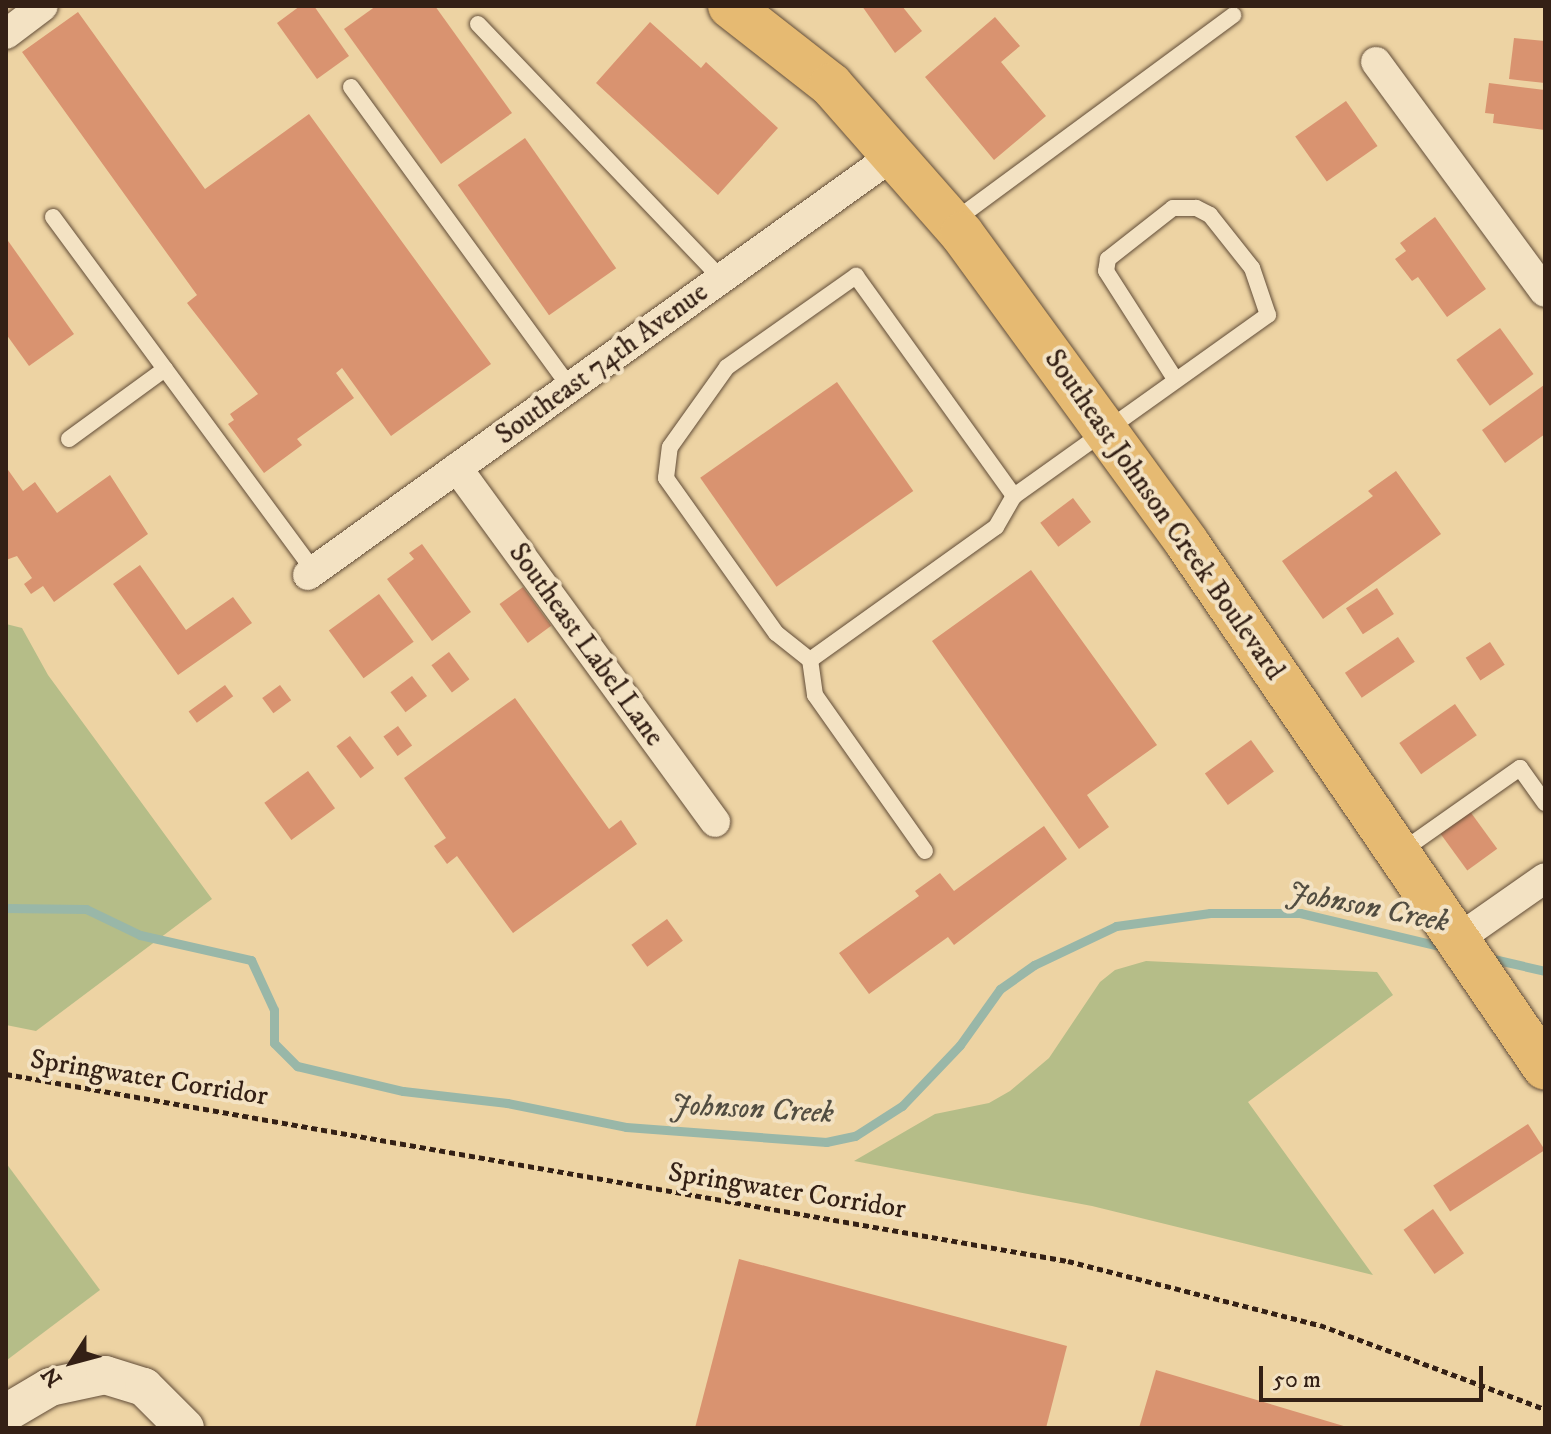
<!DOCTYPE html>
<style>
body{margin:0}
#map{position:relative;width:1551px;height:1434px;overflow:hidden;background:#edd3a3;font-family:"IM FELL DW Pica",serif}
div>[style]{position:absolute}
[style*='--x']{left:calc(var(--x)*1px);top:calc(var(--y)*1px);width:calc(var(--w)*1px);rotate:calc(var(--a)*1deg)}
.green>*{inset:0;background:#b5bd88}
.stream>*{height:9px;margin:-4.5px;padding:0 4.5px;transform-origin:4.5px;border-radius:4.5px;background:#99b7a8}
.building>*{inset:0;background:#d99370;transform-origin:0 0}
.path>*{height:5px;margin-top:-2.5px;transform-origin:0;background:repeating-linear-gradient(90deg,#342015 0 6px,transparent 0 10px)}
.roads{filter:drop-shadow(0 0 2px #624d38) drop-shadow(0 0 2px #624d38)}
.service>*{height:16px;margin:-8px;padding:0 8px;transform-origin:8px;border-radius:8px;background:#f3e2c3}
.minor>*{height:30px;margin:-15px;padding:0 15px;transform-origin:15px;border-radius:15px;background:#f3e2c3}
.tertiary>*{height:38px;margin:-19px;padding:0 19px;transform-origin:19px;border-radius:19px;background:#f3e2c3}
.primary>*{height:44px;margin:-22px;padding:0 22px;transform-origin:22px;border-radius:22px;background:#e6ba72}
span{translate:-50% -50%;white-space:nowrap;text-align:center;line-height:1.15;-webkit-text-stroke:8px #f3e2c3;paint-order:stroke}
.street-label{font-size:28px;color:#342015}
.water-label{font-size:30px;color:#524d41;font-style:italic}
.frame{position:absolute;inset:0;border:8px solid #342015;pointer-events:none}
.north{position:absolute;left:32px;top:1322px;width:80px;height:80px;-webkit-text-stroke:6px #f3e2c3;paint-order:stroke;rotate:234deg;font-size:22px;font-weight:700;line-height:32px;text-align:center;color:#342015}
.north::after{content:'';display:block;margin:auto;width:28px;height:36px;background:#342015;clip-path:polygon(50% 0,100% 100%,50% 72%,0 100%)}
.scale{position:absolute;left:1259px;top:1366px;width:224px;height:36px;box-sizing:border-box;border:4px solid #342015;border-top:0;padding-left:10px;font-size:24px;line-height:28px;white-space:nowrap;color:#342015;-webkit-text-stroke:6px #f3e2c3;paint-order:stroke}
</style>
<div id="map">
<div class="green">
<i style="clip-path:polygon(6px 624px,22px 628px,48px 675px,212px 899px,36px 1031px,6px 1025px)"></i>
<i style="clip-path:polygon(1146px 961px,1377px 972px,1393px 995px,1248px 1102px,1373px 1275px,1092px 1206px,854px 1161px,935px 1114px,989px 1103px,1010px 1091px,1049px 1058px,1100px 982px,1115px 970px)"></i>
<i style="clip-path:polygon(6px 1163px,100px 1290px,7px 1360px,6px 1359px)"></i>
</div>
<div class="stream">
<i style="--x:6;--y:908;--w:80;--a:0.7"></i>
<i style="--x:86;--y:909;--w:60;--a:25.7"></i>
<i style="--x:140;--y:935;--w:114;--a:12.7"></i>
<i style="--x:251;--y:960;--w:55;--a:65.3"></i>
<i style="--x:274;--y:1010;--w:33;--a:90"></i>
<i style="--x:274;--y:1043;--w:33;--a:45"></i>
<i style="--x:297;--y:1066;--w:109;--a:13.3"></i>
<i style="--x:403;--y:1091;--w:105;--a:6.6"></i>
<i style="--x:507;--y:1103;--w:121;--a:11.4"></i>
<i style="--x:626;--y:1127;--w:201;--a:4.3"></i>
<i style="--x:826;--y:1142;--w:30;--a:-12"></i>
<i style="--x:855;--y:1136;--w:56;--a:-32.6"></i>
<i style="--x:902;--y:1106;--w:84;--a:-46.4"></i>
<i style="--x:960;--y:1045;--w:69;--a:-54.5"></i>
<i style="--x:1000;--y:989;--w:42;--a:-35.2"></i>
<i style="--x:1034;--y:965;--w:91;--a:-25.4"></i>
<i style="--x:1116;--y:926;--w:95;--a:-7.9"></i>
<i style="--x:1210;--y:913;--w:90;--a:0"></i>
<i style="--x:1300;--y:913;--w:148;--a:13.3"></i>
<i style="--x:1489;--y:958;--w:57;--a:13.1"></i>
</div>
<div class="building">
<i style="clip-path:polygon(300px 6px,314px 6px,349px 56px,317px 79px,277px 23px)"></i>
<i style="clip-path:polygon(376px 6px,435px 6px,512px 113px,441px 164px,344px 29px)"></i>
<i style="clip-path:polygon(862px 6px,902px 6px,922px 31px,895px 53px)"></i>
<i style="clip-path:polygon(78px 12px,205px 189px,309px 114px,491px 364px,391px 436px,342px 368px,336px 373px,354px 398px,297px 439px,302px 445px,264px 473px,228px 424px,234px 420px,230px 414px,258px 394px,187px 303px,197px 295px,22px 52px)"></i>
<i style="clip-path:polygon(995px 17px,1020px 46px,1001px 62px,1046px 116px,994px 160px,925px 77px)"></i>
<i style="clip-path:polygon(650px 22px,701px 68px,706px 62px,778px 128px,718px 195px,596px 83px)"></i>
<i style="clip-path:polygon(1514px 38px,1545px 41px,1545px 83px,1509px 79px)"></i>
<i style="clip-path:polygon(1489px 83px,1545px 90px,1545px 130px,1493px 123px,1494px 114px,1485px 113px)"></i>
<i style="left:1346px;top:101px;width:55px;height:62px;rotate:55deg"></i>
<i style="left:525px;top:138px;width:159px;height:82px;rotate:55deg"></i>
<i style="clip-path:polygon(1435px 217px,1486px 289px,1447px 317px,1418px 277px,1412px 281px,1395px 259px,1406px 251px,1400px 243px)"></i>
<i style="clip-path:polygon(6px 238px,74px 334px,29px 366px,6px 334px)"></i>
<i style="left:1500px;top:328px;width:57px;height:54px;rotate:54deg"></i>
<i style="left:837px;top:382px;width:133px;height:167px;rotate:55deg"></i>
<i style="clip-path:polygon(1544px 385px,1545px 434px,1505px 463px,1482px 430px)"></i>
<i style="clip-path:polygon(6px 467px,23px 491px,35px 482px,57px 513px,110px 475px,148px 534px,54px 602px,43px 586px,31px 594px,24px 584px,32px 578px,17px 556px,6px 560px)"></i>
<i style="clip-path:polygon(1396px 471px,1441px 534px,1323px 619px,1282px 561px,1373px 496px,1368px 491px)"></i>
<i style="left:1073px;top:498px;width:30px;height:41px;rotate:53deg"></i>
<i style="clip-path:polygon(422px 544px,471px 612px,432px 641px,387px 579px,414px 559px,409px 553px)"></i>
<i style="clip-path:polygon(140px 565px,186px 630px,233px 597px,252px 623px,178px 675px,113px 584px)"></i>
<i style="clip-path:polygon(1031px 570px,1157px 745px,1087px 795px,1109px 827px,1079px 849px,932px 641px)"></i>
<i style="left:523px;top:587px;width:48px;height:29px;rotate:54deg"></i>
<i style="left:1377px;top:588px;width:31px;height:37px;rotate:57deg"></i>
<i style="left:379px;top:594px;width:59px;height:62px;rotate:54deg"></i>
<i style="left:1398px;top:637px;width:30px;height:64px;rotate:56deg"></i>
<i style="left:1490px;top:642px;width:27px;height:29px;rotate:57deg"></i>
<i style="left:449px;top:652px;width:34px;height:22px;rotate:53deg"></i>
<i style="left:412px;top:676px;width:25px;height:27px;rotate:53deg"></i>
<i style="left:225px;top:685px;width:14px;height:45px;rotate:54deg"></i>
<i style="left:280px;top:685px;width:19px;height:22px;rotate:54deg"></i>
<i style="clip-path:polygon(515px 698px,609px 829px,621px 820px,637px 844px,513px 933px,457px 856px,447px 864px,434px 846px,446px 838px,404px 778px)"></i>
<i style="left:1455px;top:704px;width:38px;height:68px;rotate:55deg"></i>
<i style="left:398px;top:726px;width:24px;height:18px;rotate:54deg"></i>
<i style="left:350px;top:736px;width:40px;height:17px;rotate:53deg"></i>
<i style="left:1251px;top:740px;width:39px;height:57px;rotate:54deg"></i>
<i style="left:308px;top:771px;width:46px;height:54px;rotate:54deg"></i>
<i style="left:1469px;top:810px;width:48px;height:37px;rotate:54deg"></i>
<i style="clip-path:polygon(1044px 826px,1067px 859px,954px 945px,948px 937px,869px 994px,839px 953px,919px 896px,915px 891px,940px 873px,954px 891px)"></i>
<i style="left:667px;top:919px;width:27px;height:44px;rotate:54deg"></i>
<i style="left:1528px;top:1124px;width:31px;height:113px;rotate:57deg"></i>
<i style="left:1433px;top:1209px;width:54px;height:36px;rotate:55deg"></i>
<i style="clip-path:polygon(739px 1259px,1067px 1346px,1046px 1428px,695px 1428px)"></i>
<i style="clip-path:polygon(1156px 1370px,1347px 1427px,1346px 1428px,1139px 1428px)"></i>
</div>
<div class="path">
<i style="--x:6;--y:1074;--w:1078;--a:9.99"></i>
<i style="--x:1068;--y:1261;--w:260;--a:14.3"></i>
<i style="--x:1320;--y:1325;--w:240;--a:20.5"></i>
</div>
<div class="roads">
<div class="service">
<i style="--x:478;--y:24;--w:352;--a:46.3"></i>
<i style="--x:351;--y:87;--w:371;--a:53.9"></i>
<i style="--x:53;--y:217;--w:440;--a:53.6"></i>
<i style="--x:954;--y:221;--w:347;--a:-36.4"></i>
<i style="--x:69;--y:439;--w:119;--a:-36.1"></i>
<i style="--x:810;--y:660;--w:229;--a:-35.6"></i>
<i style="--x:996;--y:527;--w:36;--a:-60"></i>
<i style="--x:1014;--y:496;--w:312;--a:-35.5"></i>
<i style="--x:1268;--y:315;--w:50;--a:-108.8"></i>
<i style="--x:1252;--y:268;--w:68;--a:-128.4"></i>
<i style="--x:1210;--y:215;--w:16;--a:-153"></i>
<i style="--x:1196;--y:208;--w:23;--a:180"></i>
<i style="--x:1173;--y:208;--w:83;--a:141.9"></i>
<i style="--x:1108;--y:259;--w:12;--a:99"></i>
<i style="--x:1106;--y:271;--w:128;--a:57.4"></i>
<i style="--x:925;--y:851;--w:191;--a:-125.2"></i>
<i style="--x:815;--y:695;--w:35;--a:-98"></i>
<i style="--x:810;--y:660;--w:43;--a:-141.5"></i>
<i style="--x:776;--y:633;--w:190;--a:-125.4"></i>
<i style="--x:666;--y:478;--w:31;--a:-83"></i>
<i style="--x:670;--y:447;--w:98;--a:-54.5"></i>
<i style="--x:727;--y:367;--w:158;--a:-35.2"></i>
<i style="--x:856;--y:276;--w:271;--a:54.3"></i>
<i style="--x:1399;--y:853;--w:148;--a:-35.1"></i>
<i style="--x:1520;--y:768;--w:43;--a:54.5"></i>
</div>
<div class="minor">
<i style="--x:6;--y:34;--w:46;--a:-37.1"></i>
<i style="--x:1376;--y:62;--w:285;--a:53.7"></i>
<i style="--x:457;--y:468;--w:438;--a:53.9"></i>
<i style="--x:308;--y:575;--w:722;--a:-35.65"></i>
<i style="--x:1458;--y:939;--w:106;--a:-35"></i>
</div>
<div class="tertiary">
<i style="--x:6;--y:1413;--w:51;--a:-30.6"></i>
<i style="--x:50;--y:1387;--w:56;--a:-12.3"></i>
<i style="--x:105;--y:1375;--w:41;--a:17.1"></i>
<i style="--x:144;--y:1387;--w:58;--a:45"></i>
</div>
<div class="primary">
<i style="--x:730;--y:6;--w:128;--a:38"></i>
<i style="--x:831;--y:85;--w:198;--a:48.7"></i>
<i style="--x:962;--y:234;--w:382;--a:53.9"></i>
<i style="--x:1187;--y:543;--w:635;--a:55.71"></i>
</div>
</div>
<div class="street-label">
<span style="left:602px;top:364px;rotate:-36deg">Southeast 74th Avenue</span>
<span style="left:1164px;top:515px;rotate:55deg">Southeast Johnson Creek Boulevard</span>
<span style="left:586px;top:645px;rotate:54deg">Southeast Label Lane</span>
<span style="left:149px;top:1078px;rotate:9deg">Springwater Corridor</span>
<span style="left:787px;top:1191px;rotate:9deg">Springwater Corridor</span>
</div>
<div class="water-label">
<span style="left:1368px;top:908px;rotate:11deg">Johnson Creek</span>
<span style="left:752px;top:1110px;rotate:3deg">Johnson Creek</span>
</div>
<div class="frame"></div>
<div class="north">N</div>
<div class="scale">50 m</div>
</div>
